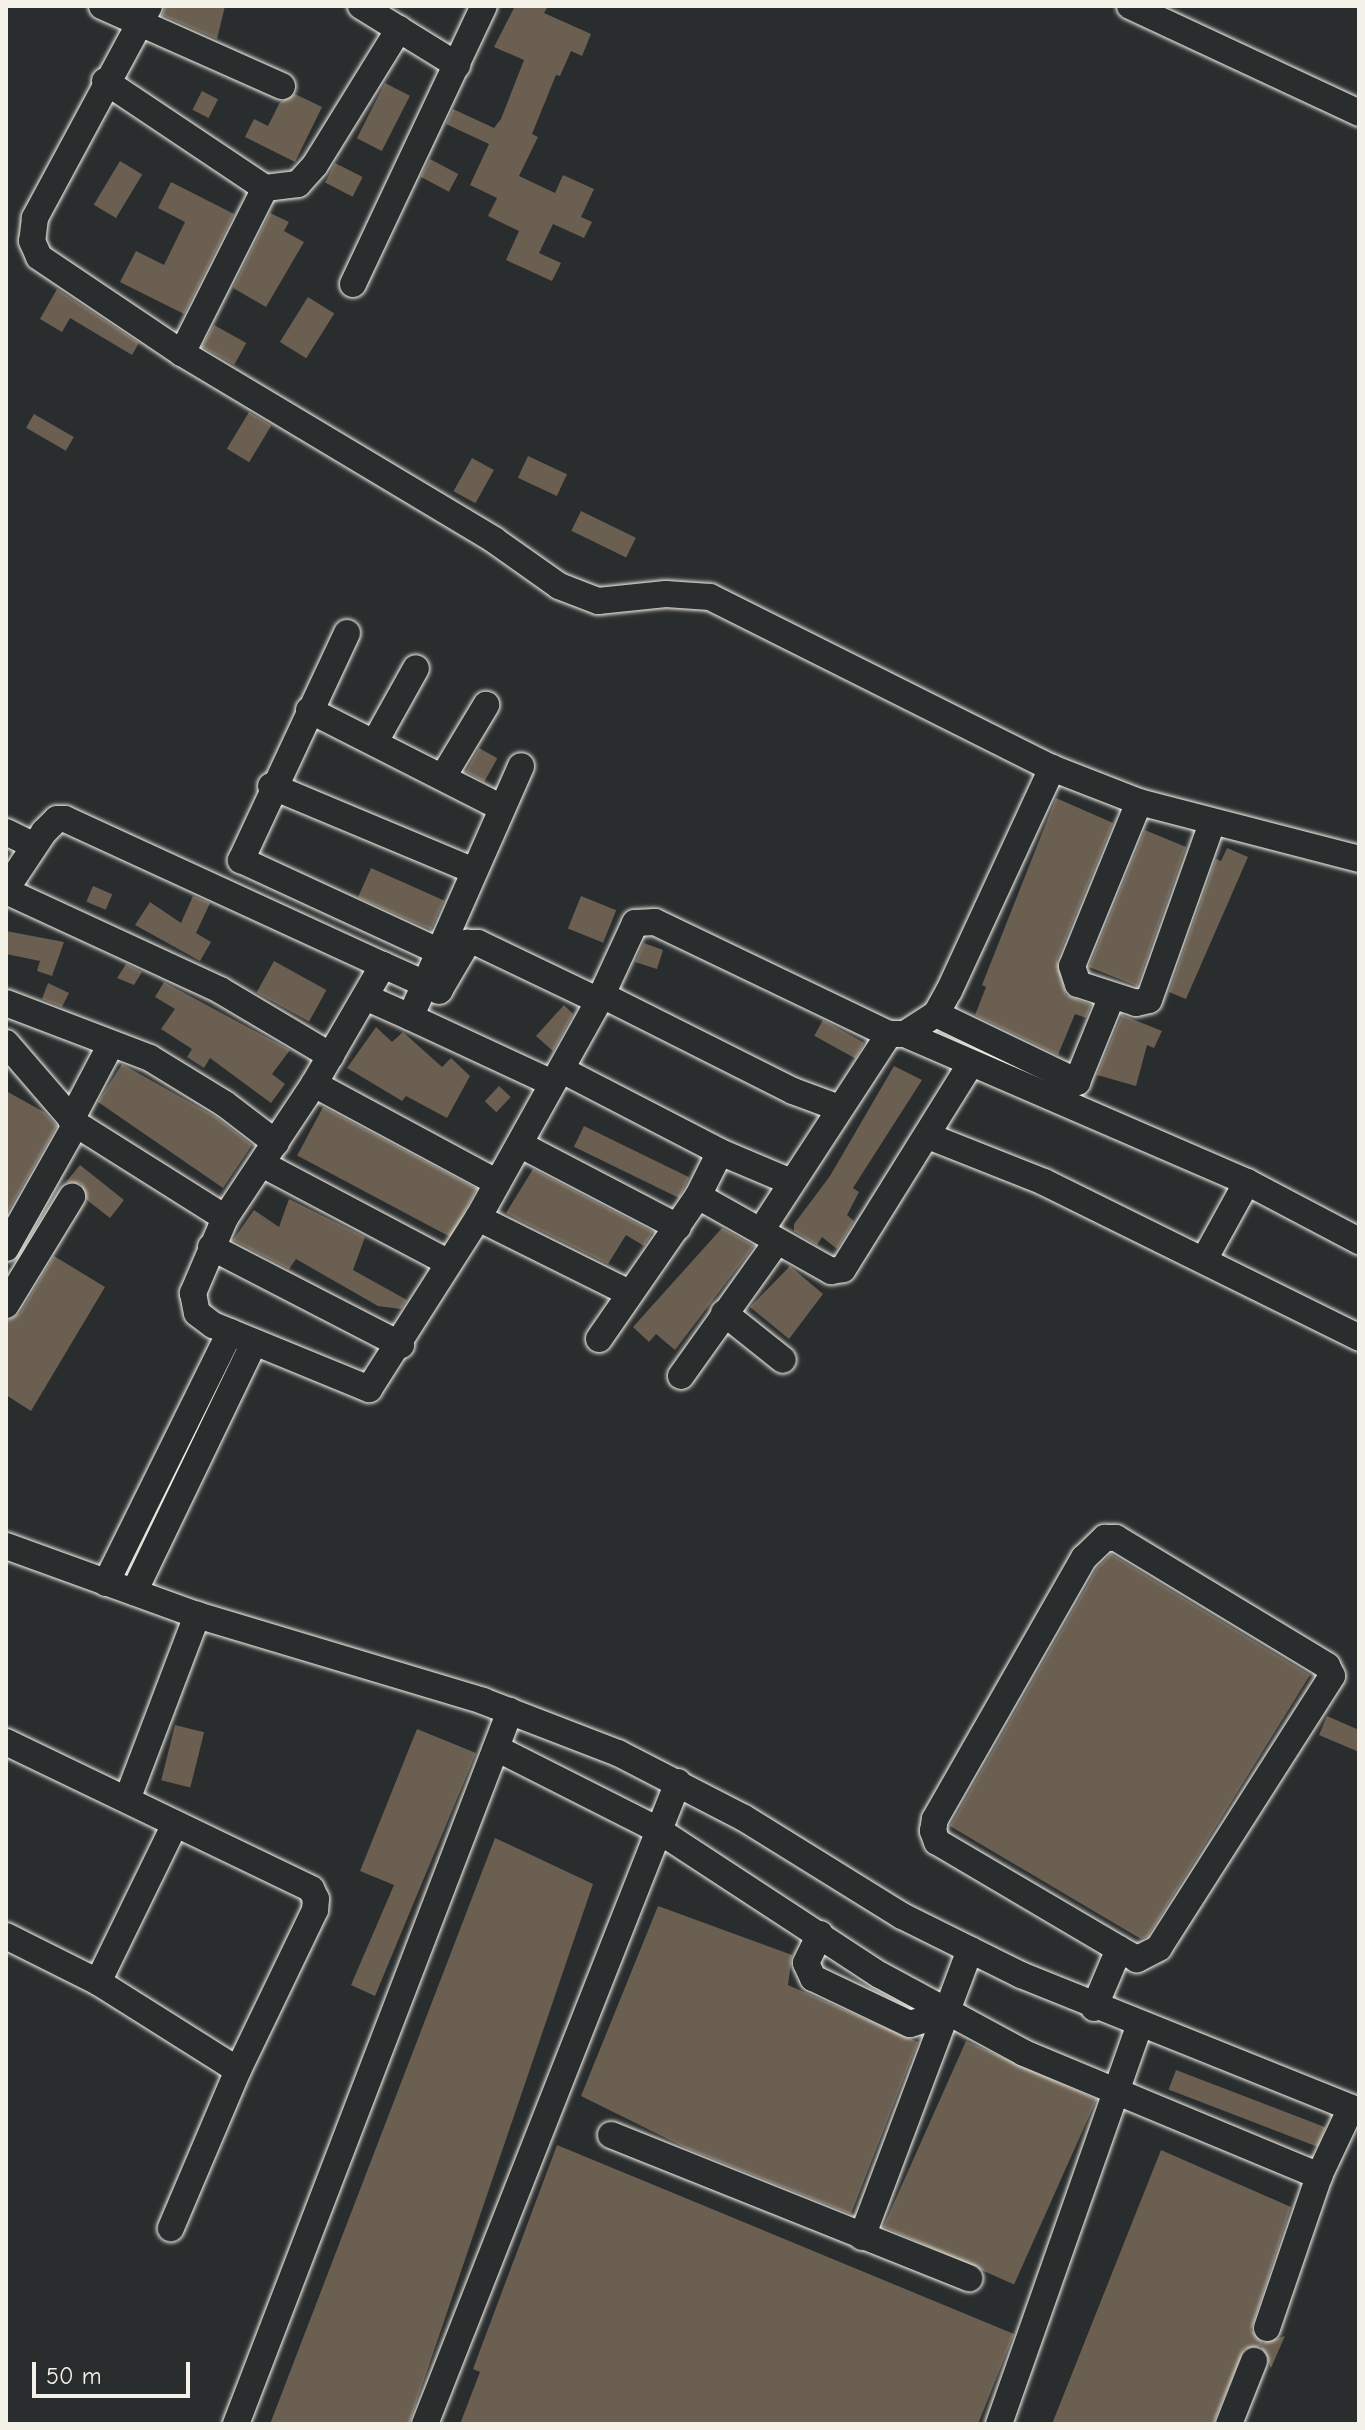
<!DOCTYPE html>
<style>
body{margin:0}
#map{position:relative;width:1365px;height:2430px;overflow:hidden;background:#2a2d2e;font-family:"Comic Neue",sans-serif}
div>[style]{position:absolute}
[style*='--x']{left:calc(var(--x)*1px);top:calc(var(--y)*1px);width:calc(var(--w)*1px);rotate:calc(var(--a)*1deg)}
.building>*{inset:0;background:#6a5f51;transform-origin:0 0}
.roads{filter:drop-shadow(0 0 2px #f4f1e8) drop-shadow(0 0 2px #f4f1e8)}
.minor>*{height:26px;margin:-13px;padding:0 13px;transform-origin:13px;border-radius:13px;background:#2a2d2e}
span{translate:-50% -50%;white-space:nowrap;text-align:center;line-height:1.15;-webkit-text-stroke:8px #2a2d2e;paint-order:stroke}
.frame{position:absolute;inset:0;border:8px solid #f4f1e8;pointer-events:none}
.scale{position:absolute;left:32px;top:2362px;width:158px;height:36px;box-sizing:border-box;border:4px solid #f4f1e8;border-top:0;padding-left:10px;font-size:24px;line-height:28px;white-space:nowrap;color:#f4f1e8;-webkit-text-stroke:6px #2a2d2e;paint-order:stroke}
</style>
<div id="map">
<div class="building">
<i style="clip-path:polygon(165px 6px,225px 6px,217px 39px,162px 15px)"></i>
<i style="clip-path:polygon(515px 6px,548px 6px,544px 13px,591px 34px,582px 56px,571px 51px,560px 76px,556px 75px,532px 134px,538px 137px,519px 176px,555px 193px,563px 175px,594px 189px,581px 217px,592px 222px,584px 238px,553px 224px,539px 253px,561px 263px,552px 281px,506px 260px,519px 231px,488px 216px,497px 198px,470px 185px,489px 144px,446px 124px,453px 109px,494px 128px,501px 119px,524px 60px,494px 47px)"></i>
<i style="left:385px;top:83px;width:28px;height:62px;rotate:27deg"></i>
<i style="left:202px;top:91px;width:18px;height:21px;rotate:27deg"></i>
<i style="clip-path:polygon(295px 94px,322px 107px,295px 162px,245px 137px,254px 119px,268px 126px,280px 102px)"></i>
<i style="left:430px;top:159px;width:32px;height:20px;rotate:28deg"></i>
<i style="left:120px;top:161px;width:26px;height:51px;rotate:31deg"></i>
<i style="left:335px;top:163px;width:31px;height:22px;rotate:27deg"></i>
<i style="clip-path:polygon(171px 182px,234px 214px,184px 314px,120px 282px,136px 251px,164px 265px,185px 222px,158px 208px)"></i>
<i style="clip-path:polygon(270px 213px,289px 222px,284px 231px,304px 242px,266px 307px,233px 288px)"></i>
<i style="clip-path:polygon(57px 289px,139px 343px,132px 355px,70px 318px,62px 332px,40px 319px)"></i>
<i style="left:308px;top:297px;width:31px;height:53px;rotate:32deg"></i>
<i style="left:214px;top:325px;width:37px;height:25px;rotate:29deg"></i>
<i style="left:249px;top:412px;width:26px;height:43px;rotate:31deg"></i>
<i style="left:34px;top:414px;width:46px;height:16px;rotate:30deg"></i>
<i style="left:528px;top:456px;width:43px;height:24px;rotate:25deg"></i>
<i style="left:472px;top:458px;width:25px;height:38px;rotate:29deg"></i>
<i style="left:581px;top:511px;width:61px;height:22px;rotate:26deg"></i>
<i style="left:479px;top:748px;width:21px;height:27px;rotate:29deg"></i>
<i style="clip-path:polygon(1056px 798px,1113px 823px,1057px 960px,1066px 995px,1091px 1005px,1086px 1018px,1075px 1014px,1058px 1055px,975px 1015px,986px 987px,982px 985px)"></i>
<i style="clip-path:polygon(1145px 830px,1186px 847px,1137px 986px,1089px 967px)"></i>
<i style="clip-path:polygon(1227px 848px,1248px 857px,1186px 999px,1169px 992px,1216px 859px,1221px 861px)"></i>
<i style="left:371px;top:868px;width:80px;height:32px;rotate:24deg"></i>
<i style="left:93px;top:886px;width:21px;height:17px;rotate:23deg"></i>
<i style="clip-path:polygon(193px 896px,210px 903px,196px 933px,211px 942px,200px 961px,135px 925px,150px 902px,181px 923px)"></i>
<i style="left:581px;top:896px;width:38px;height:35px;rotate:22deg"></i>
<i style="clip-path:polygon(6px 931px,64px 942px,52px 976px,37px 971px,40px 961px,6px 954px)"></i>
<i style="clip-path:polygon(644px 943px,663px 950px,657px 969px,635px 962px)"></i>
<i style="left:274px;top:961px;width:60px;height:36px;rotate:29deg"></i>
<i style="clip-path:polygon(126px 964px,142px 972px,134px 985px,117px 978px)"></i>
<i style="clip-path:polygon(164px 982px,290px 1050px,272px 1074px,285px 1084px,271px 1103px,210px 1058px,204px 1068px,187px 1057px,192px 1049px,161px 1029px,175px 1009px,155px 997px)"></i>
<i style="clip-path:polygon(48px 983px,69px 993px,62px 1007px,42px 999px)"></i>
<i style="clip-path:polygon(564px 1005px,573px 1014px,553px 1051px,536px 1036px)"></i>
<i style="clip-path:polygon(1122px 1015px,1162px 1031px,1154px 1048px,1147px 1045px,1136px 1086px,1097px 1075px)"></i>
<i style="left:823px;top:1020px;width:47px;height:18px;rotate:29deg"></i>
<i style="clip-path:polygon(376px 1027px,392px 1042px,403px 1032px,442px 1067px,451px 1058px,470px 1076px,447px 1118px,406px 1096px,402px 1101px,347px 1068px)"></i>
<i style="clip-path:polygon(122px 1064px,216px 1117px,252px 1145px,223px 1188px,98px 1102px)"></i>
<i style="clip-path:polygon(894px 1066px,922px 1080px,853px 1188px,859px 1192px,847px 1215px,854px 1221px,837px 1249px,822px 1237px,817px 1245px,794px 1231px,794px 1224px,830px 1176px)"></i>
<i style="left:499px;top:1086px;width:16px;height:21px;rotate:43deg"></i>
<i style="clip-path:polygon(6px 1091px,44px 1112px,57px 1126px,6px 1215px)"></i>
<i style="left:323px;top:1107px;width:174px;height:55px;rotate:28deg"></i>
<i style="left:584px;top:1126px;width:117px;height:23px;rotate:26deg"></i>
<i style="clip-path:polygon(80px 1165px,124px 1200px,110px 1218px,87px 1200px,81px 1184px,66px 1182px)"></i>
<i style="clip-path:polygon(533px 1169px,653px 1232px,644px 1246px,626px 1235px,608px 1264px,519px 1220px,506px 1213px)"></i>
<i style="clip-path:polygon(289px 1199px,365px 1237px,353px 1270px,407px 1300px,401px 1309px,378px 1306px,296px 1259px,289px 1269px,233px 1240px,254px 1210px,279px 1227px)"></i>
<i style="clip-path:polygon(722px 1228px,754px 1246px,675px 1350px,656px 1334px,649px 1342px,633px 1327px)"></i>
<i style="clip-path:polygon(54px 1256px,105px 1287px,31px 1411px,6px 1395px,6px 1322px,20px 1313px)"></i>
<i style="clip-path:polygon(790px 1266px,823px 1294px,789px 1339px,750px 1307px)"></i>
<i style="clip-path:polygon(1111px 1554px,1310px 1675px,1148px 1936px,1141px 1939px,950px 1826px,1097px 1568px)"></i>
<i style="clip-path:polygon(1327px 1716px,1359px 1730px,1359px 1752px,1319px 1735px)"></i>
<i style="left:175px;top:1725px;width:30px;height:57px;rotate:14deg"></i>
<i style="clip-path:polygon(417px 1729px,476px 1753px,375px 1996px,351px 1985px,394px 1885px,360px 1871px)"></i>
<i style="clip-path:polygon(495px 1838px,593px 1884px,409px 2424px,270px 2424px)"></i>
<i style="clip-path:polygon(658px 1906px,792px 1955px,788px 1985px,918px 2042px,851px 2214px,686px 2148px,581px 2096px)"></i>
<i style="left:966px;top:2041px;width:143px;height:203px;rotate:24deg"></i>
<i style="left:1176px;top:2070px;width:160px;height:21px;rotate:21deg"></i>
<i style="clip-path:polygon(557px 2145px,1014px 2334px,978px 2424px,460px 2424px,480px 2372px,473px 2369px)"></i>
<i style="clip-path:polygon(1161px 2150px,1291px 2207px,1251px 2330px,1263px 2343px,1285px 2336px,1271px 2368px,1261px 2346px,1244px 2349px,1213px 2424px,1052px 2424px)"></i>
</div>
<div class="roads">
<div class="minor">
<i style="--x:102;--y:6;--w:197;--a:24"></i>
<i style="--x:149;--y:6;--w:241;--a:118.3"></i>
<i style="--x:35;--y:218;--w:23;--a:97"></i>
<i style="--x:32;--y:241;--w:17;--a:66"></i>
<i style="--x:39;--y:257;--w:172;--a:33.9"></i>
<i style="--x:182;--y:353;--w:364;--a:30.9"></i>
<i style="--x:494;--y:540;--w:80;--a:35.3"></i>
<i style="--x:559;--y:586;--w:42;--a:21"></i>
<i style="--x:598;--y:601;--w:68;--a:-5.9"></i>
<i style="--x:666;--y:594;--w:44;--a:3.9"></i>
<i style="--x:710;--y:597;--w:382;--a:26.6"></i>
<i style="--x:1052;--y:768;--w:93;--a:21.3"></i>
<i style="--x:1139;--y:802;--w:227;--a:14.5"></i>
<i style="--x:361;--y:6;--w:113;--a:31.6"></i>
<i style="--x:1130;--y:6;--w:253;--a:25"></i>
<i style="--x:105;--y:81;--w:192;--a:33.8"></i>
<i style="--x:265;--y:188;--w:185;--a:116.7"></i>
<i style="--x:265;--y:188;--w:33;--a:-7"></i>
<i style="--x:298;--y:184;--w:25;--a:-48"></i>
<i style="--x:315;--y:165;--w:160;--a:-58.3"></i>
<i style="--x:353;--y:284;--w:307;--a:-64.8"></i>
<i style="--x:347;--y:633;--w:251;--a:115"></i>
<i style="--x:241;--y:860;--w:219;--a:24.8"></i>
<i style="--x:309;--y:710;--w:214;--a:26.9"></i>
<i style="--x:376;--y:740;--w:82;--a:-60.9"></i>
<i style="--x:444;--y:775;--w:82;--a:-59"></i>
<i style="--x:271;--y:786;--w:218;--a:22.7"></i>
<i style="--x:1139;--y:802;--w:177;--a:112.2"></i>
<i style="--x:1072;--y:966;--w:19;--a:72"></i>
<i style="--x:1078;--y:984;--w:61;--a:18.1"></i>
<i style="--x:1136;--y:1003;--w:13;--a:-13"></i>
<i style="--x:1149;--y:1000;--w:188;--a:-70.4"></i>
<i style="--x:6;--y:832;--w:30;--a:26"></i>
<i style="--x:6;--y:889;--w:69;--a:-56.3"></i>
<i style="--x:44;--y:832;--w:18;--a:-45"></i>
<i style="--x:57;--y:819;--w:8;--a:0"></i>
<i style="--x:65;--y:819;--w:350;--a:24.7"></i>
<i style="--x:383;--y:965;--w:138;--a:120.1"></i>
<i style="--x:314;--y:1084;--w:161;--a:123.6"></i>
<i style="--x:225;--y:1218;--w:82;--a:113.1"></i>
<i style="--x:193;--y:1293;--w:20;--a:79"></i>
<i style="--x:197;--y:1313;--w:20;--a:37"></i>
<i style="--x:213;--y:1325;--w:169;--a:22.3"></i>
<i style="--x:369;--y:1389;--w:203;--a:-57.5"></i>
<i style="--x:478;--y:1218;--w:248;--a:-60.9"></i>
<i style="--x:599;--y:1001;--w:86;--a:-65.2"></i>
<i style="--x:635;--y:923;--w:20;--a:-3"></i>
<i style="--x:655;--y:922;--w:259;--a:25.6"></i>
<i style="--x:889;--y:1034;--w:16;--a:0"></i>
<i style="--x:905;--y:1034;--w:37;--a:-33"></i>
<i style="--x:936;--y:1014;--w:26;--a:-61"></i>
<i style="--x:949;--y:991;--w:246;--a:-65.2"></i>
<i style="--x:6;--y:891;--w:236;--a:24.8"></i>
<i style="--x:220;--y:990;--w:129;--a:30.7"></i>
<i style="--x:383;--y:965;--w:46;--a:24.3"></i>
<i style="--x:425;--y:984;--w:36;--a:114"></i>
<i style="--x:410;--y:1017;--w:157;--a:24.9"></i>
<i style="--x:440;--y:990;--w:16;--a:-158"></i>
<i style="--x:425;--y:984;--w:238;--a:-66.2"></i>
<i style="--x:439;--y:991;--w:56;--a:-59.7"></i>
<i style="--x:467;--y:943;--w:11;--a:0"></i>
<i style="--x:478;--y:943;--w:134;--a:25.6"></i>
<i style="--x:602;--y:995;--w:214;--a:26.7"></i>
<i style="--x:793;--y:1091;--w:49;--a:20.3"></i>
<i style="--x:365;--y:997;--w:49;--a:24"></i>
<i style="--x:6;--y:1003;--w:154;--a:20.9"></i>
<i style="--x:150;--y:1058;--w:88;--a:31.5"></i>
<i style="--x:225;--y:1104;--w:64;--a:37.4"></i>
<i style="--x:936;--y:1014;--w:157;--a:25.7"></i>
<i style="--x:1077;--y:1082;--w:93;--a:-67.9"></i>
<i style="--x:905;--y:1034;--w:373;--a:23.4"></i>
<i style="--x:1247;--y:1182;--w:127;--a:27.8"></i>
<i style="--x:6;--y:1043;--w:107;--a:49.2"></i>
<i style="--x:76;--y:1124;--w:176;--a:32.2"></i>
<i style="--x:562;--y:1070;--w:178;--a:27.4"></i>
<i style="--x:720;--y:1152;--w:77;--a:22.9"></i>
<i style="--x:314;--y:1084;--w:207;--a:28.3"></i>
<i style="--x:71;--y:1120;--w:86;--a:-62.2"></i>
<i style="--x:928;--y:1136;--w:125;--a:21.6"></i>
<i style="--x:1044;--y:1182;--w:352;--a:26.3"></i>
<i style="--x:521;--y:1145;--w:177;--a:27.6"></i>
<i style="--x:262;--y:1164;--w:209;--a:27.9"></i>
<i style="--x:698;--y:1196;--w:49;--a:-63.4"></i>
<i style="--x:478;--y:1218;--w:166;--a:26.4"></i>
<i style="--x:762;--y:1229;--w:233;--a:-56.9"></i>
<i style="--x:211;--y:1247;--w:214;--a:27.3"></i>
<i style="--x:6;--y:1248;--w:142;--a:-60.6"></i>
<i style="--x:1205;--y:1258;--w:87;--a:-61.1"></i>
<i style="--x:6;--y:1305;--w:127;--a:-58.6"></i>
<i style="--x:724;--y:1313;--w:75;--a:38.5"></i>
<i style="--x:599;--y:1339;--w:174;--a:-55.3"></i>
<i style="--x:698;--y:1196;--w:153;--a:29.4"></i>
<i style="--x:831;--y:1271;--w:12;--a:-9"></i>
<i style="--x:843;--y:1269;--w:240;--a:-58.1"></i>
<i style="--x:681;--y:1376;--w:163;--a:-54.5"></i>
<i style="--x:6;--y:1546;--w:203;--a:19.9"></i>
<i style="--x:197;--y:1615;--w:299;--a:16.7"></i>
<i style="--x:483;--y:1701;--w:145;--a:21.1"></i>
<i style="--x:618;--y:1753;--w:142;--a:27.3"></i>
<i style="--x:744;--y:1818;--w:186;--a:31.8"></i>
<i style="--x:902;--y:1916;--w:133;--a:26.4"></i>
<i style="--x:1021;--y:1975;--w:364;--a:21.9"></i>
<i style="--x:106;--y:1583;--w:280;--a:-63.7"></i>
<i style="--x:134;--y:1592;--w:276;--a:-64.3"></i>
<i style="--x:6;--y:1742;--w:339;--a:25.7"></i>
<i style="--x:311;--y:1889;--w:11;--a:63"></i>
<i style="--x:316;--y:1899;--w:11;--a:95"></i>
<i style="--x:315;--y:1910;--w:178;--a:115.7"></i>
<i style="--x:238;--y:2070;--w:172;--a:113"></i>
<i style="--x:496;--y:1748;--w:182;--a:26.8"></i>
<i style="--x:658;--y:1830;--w:265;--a:33.2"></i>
<i style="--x:880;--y:1975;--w:164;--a:28.4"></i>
<i style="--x:1024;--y:2053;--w:320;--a:22.6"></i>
<i style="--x:128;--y:1797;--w:195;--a:-69.2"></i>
<i style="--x:820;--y:1934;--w:32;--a:116"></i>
<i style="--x:806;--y:1963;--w:17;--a:65"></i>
<i style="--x:813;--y:1978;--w:107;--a:25.4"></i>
<i style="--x:910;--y:2024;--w:41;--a:-17.1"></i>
<i style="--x:6;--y:1936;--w:103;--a:26.6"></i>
<i style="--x:98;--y:1982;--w:165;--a:32.2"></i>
<i style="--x:98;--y:1982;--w:176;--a:-64"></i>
<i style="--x:1094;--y:2008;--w:64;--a:-67"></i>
<i style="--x:1119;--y:1949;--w:211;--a:-149.5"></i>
<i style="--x:937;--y:1842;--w:12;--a:-110"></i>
<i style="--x:933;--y:1831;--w:12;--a:-81"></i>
<i style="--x:935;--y:1819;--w:301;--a:-60.3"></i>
<i style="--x:1084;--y:1558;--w:29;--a:-44"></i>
<i style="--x:1105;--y:1538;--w:11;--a:0"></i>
<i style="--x:1116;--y:1538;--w:247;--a:31.2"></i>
<i style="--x:1327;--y:1666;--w:11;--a:63"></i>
<i style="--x:1332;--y:1676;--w:322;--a:122.5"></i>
<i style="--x:1159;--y:1948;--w:25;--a:153"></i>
<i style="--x:1137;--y:1959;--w:21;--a:-151"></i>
<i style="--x:611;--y:2135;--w:386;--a:21.8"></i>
<i style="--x:862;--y:2237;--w:307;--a:-69.4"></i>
<i style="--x:1267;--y:2328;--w:161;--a:-71.1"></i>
<i style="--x:1319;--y:2176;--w:75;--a:-64.8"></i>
<i style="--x:236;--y:2424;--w:764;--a:-68.98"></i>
<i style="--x:425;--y:2424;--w:690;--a:-68.49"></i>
<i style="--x:999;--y:2424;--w:422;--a:-70.6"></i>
<i style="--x:1229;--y:2424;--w:68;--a:-68.4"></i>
</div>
</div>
<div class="frame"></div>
<div class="scale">50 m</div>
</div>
